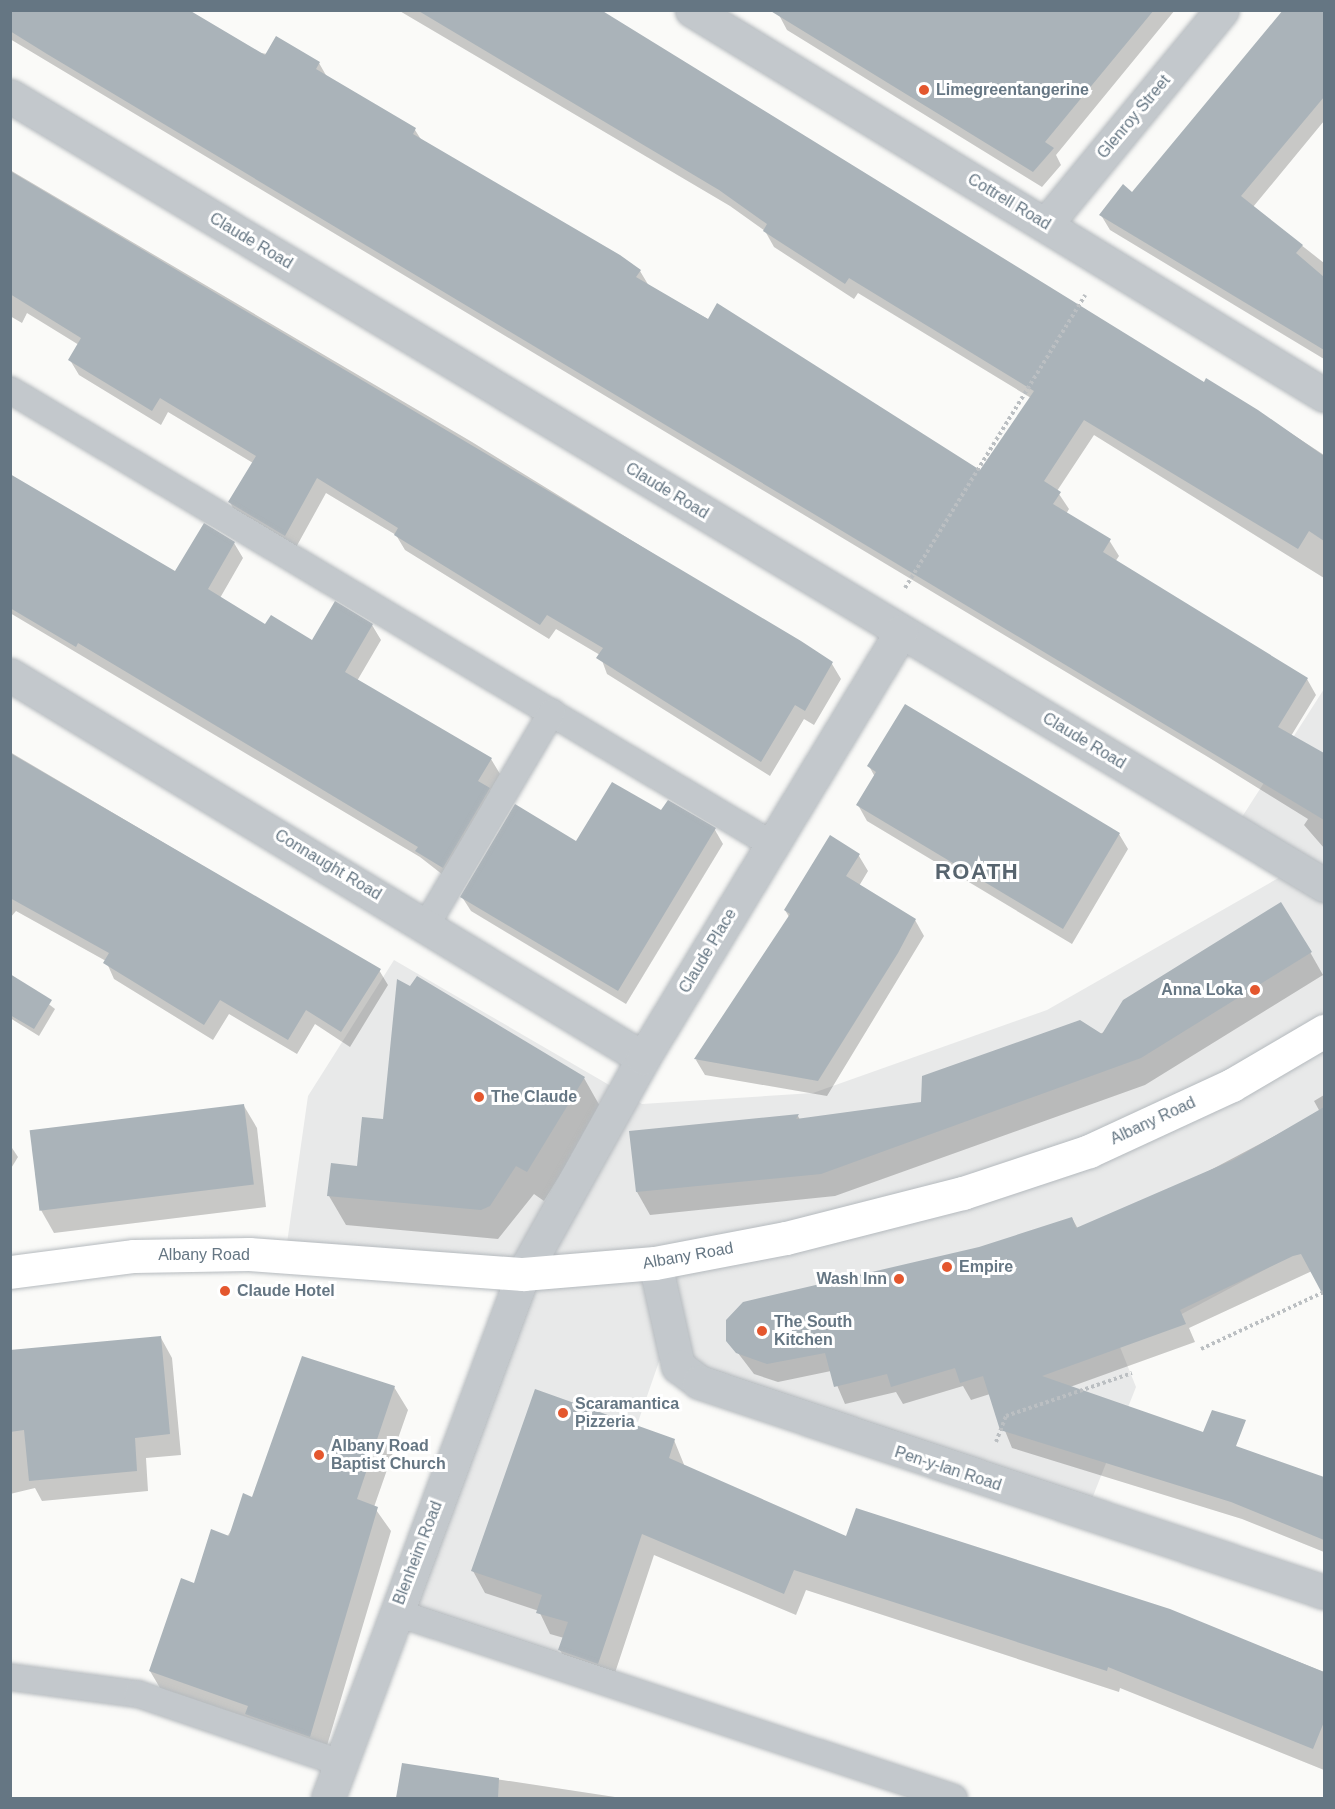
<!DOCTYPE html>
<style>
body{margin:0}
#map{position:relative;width:1335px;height:1809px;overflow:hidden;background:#fafaf8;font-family:Helvetica,sans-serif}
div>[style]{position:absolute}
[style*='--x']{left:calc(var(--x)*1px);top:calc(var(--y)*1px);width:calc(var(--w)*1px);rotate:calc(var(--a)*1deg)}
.built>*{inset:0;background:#e8e9e9}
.shadow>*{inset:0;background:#0003}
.building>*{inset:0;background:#aab3b9;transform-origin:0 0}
.path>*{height:4px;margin-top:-2px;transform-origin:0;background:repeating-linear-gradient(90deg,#bbbfc2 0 3px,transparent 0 6px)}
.roads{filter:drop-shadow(0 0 2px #b5babe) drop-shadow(0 0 2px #b5babe)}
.lane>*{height:26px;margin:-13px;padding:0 13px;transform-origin:13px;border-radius:13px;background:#c3c8cc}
.street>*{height:33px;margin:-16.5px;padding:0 16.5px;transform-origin:16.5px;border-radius:16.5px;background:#c3c8cc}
.primary>*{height:33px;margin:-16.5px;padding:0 16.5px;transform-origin:16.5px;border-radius:16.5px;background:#fff}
.dots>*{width:16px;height:16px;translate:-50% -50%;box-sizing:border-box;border:3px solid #fff;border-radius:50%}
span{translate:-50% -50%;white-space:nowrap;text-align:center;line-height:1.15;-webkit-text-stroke:6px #fff;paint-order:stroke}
.poi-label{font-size:16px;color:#657683;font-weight:700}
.left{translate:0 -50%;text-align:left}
.right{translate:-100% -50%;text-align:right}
.street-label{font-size:16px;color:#657683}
.district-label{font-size:22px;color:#57646e;font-weight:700;letter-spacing:1.5px}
.frame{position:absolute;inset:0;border:12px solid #657683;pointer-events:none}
</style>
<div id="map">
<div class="built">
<i style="clip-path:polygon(1324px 689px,1324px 1238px,1120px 1347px,1136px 1387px,1086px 1514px,699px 1382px,670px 1330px,554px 1664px,395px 1612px,522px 1274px,285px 1257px,308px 1096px,394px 960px,642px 1104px,813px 1093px,1047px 1010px,1296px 868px,1233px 831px)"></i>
</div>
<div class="shadow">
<i style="clip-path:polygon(10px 10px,319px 63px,327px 77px,415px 130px,422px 141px,640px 271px,649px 286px,980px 472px,1031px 398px,858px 293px,854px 299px,774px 247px,765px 231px,730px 206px,398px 10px,598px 10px,1204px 384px,1257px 411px,1324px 455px,1324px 578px,1094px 435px,1057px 491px,1069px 509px,1066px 514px,1109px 540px,1119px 556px,1115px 562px,1307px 679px,1316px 695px,1291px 736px,1324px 755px,1324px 848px,1304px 825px,1308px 819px,1208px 757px,10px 39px)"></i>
<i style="clip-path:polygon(1175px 10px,1056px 155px,1061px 165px,1042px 187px,787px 30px,779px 15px)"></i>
<i style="clip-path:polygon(1285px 10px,1324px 10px,1324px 121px,1253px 207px,1324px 263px,1324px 359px,1110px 230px,1101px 215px,1132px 194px)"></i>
<i style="clip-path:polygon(10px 170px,472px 442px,832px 664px,841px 679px,814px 725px,804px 719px,770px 776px,607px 674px,600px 655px,556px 629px,549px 639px,405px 550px,396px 535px,326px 493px,294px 551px,238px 518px,230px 502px,253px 463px,168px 412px,161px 425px,79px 375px,70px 360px,79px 345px,27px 313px,22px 323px,10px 316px)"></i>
<i style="clip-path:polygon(10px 475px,176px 573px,234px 543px,243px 558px,220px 598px,266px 626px,313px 642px,372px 625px,381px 640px,357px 681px,491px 759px,500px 774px,490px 791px,498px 804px,452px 882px,420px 857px,10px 613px)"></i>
<i style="clip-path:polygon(10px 752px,379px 970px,388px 985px,350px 1047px,315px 1024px,297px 1054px,229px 1014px,213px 1040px,114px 979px,106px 961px,16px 911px,10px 918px)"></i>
<i style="clip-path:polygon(869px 766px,1119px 834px,1128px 849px,1072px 944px,867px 821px,858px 805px,875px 777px)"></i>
<i style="clip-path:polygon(661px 812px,715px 830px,723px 844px,626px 1004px,471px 911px,462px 897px,577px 843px)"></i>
<i style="clip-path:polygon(830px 837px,859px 856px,868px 871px,859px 886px,915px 920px,924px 936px,827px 1096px,705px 1075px,696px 1060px,789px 917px,785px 910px)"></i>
<i style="clip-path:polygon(1310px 952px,1323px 975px,1145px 1085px,835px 1196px,650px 1215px,637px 1192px,631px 1133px,798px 1116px,800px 1120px,922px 1103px)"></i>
<i style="clip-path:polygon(23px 984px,55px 1009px,39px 1036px,10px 1018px,10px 1003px)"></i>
<i style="clip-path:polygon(584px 1078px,601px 1108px,544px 1201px,534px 1194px,498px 1239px,346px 1225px,329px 1196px,358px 1167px,384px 1121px)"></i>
<i style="clip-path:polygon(1324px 1095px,1324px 1294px,1312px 1271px,1189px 1328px,1195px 1342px,1070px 1387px,1324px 1479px,1324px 1552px,1242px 1519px,1012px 1448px,990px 1394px,971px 1400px,963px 1386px,903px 1404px,896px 1392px,845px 1404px,831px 1371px,778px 1382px,754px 1374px,728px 1340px,979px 1248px,1072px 1218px,1078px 1229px,1169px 1192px,1320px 1112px,1314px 1101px)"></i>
<i style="clip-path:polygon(244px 1106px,257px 1128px,266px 1207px,54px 1233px,41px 1210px)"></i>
<i style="clip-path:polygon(10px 1145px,18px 1157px,10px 1170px)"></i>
<i style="clip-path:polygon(161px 1338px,172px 1358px,181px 1455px,146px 1458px,148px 1491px,42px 1501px,35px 1488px,10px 1494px,10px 1352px)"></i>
<i style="clip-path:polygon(394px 1387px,408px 1410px,374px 1507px,391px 1531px,323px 1759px,163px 1693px,150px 1671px,195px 1585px,252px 1499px)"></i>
<i style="clip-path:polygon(674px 1440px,685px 1467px,847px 1538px,1170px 1611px,1324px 1672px,1324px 1770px,1120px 1688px,1119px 1692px,806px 1590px,796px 1615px,654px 1555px,611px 1685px,572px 1672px,560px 1650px,564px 1638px,550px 1634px,539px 1611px,485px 1593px,473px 1571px)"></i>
<i style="clip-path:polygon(403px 1765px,615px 1797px,616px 1798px,398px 1798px)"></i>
</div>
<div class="building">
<i style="clip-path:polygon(10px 10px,189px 10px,265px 55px,276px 36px,320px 62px,316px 69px,416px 128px,413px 134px,620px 255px,641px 270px,636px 277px,708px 319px,717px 303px,980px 470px,1034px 391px,849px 278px,845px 284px,763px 231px,767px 224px,719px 190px,417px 10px,601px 10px,1204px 382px,1206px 378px,1258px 410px,1324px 456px,1324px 541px,1309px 531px,1298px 549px,1084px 420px,1044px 481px,1061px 492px,1053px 504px,1111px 539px,1103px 552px,1308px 678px,1278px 727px,1324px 753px,1324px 820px,47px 54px,10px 31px)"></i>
<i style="clip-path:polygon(769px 10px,1154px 10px,1045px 142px,1054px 148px,1033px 172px)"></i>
<i style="clip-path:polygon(1283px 10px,1324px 10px,1324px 97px,1241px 196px,1303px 245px,1296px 253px,1324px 277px,1324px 350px,1099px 215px,1123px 184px,1132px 192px)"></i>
<i style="clip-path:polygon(10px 171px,801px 641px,833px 662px,805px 711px,795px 705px,761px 762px,596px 658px,603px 648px,547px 615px,540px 625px,394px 535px,398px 528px,317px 478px,285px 536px,228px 502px,256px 456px,160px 398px,152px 411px,68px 360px,81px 338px,10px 294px)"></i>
<i style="clip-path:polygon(10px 474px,175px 571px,204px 523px,235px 542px,208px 589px,265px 624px,271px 615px,312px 640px,335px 601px,373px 624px,345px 672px,492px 758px,478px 781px,490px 788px,443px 868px,415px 851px,418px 847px,78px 643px,76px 647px,10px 608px)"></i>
<i style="clip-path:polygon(905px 704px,1120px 833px,1063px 929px,856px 805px,876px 772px,867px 766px)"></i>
<i style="clip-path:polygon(10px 753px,381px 969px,341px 1032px,306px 1010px,288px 1040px,220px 1000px,204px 1025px,103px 963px,109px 953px,10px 898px)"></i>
<i style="clip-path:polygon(612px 782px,661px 810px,668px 800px,716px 828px,618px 991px,460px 897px,515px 804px,576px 841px)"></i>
<i style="clip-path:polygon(830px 835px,860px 854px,846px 876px,916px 919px,898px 953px,818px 1081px,694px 1059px,790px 914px,784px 910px)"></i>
<i style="clip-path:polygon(1281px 902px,1312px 952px,1141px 1058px,821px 1174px,636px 1192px,629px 1131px,799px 1114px,796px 1119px,921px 1102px,922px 1076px,1080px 1020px,1102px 1034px,1123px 1000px)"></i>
<i style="clip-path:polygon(10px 974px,52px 1000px,34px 1029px,10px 1015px)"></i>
<i style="clip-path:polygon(417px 976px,585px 1077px,527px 1172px,516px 1166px,490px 1206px,481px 1210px,327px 1196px,331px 1163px,357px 1166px,362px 1117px,383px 1119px,397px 979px,410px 986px)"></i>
<i style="left:244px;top:1104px;width:81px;height:216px;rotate:83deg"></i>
<i style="clip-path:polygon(1324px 1107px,1324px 1297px,1301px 1254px,1293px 1256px,1180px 1310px,1186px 1324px,1042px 1376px,1203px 1432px,1212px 1410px,1246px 1420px,1236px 1446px,1324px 1477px,1324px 1540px,1231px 1502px,1000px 1430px,983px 1376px,960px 1383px,955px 1368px,891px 1387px,887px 1374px,834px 1387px,825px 1353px,767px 1364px,736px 1353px,726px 1341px,726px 1320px,743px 1302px,979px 1247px,1072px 1217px,1076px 1228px,1233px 1160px)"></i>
<i style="clip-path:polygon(161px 1336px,170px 1434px,135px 1438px,137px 1471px,29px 1481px,24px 1430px,10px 1432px,10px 1350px)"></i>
<i style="clip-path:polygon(302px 1356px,395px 1386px,357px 1499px,378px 1507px,310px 1737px,245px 1714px,248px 1706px,149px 1671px,181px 1578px,194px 1583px,211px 1529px,229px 1536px,243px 1493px,252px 1497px)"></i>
<i style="clip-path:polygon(535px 1389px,675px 1439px,669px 1458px,846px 1536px,856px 1508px,1170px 1609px,1324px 1672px,1324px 1722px,1313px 1749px,1108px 1667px,1107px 1671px,794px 1570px,784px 1594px,642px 1534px,598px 1664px,558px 1650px,568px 1622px,536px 1613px,542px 1595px,471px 1571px)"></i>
<i style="clip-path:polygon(402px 1763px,499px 1778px,498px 1798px,396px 1798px)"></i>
</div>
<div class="path">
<i style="--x:905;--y:588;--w:344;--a:-58.4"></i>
<i style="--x:1201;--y:1349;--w:136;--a:-24.9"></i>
<i style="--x:996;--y:1442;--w:28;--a:-69"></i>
<i style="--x:1006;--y:1416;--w:133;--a:-18.8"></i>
</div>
<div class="roads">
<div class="lane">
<i style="--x:10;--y:390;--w:888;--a:30.81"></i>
<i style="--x:427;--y:924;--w:246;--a:-59.5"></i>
<i style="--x:395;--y:1612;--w:589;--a:18.4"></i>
<i style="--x:10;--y:1677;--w:129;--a:7.6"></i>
<i style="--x:138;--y:1694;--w:214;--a:18.8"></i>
</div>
<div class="street">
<i style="--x:692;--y:10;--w:740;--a:31.35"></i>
<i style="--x:10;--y:96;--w:1533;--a:30.98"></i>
<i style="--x:1046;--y:224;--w:277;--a:-50.6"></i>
<i style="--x:10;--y:675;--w:740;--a:31.18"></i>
<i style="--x:655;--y:1263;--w:106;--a:77.4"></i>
<i style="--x:678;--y:1366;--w:26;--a:37"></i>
<i style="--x:699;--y:1382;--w:659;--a:18.57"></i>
<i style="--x:328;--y:1798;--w:559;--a:-69.59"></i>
<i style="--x:523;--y:1274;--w:247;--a:-60.9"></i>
<i style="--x:643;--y:1058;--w:498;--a:-58.8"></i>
</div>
<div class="primary">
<i style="--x:10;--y:1272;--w:125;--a:-7.4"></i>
<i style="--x:134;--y:1256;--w:115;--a:-1"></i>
<i style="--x:249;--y:1254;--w:275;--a:4.2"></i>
<i style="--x:523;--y:1274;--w:132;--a:-4.8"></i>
<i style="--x:655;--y:1263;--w:133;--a:-10.8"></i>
<i style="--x:786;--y:1238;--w:183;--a:-14.3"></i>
<i style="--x:963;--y:1193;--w:133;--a:-18.4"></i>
<i style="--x:1089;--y:1151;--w:157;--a:-24.8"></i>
<i style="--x:1232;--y:1085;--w:107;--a:-30.4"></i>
</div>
</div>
<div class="dots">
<i style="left:924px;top:90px;background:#e4572e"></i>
<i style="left:1255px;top:990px;background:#e4572e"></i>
<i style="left:479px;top:1097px;background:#e4572e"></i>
<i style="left:947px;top:1267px;background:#e4572e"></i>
<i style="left:899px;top:1279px;background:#e4572e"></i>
<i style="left:225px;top:1291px;background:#e4572e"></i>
<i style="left:762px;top:1331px;background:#e4572e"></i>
<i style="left:563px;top:1413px;background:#e4572e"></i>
<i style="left:319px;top:1455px;background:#e4572e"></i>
</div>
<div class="poi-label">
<span class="left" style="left:936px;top:90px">Limegreentangerine</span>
<span class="right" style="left:1243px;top:990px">Anna Loka</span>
<span class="left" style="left:491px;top:1097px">The Claude</span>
<span class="left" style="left:959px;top:1267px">Empire</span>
<span class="right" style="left:887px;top:1279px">Wash Inn</span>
<span class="left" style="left:237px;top:1291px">Claude Hotel</span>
<span class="left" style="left:774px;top:1331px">The South<br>Kitchen</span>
<span class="left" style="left:575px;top:1413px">Scaramantica<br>Pizzeria</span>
<span class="left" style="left:331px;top:1455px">Albany Road<br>Baptist Church</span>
</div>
<div class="street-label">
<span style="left:1134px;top:117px;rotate:-50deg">Glenroy Street</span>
<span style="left:1009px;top:202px;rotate:31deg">Cottrell Road</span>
<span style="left:251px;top:241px;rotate:31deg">Claude Road</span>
<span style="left:667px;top:491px;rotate:31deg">Claude Road</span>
<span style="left:1084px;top:741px;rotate:31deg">Claude Road</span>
<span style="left:328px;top:865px;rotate:31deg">Connaught Road</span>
<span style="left:708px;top:951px;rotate:-59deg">Claude Place</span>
<span style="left:1153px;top:1121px;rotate:-25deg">Albany Road</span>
<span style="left:204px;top:1255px">Albany Road</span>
<span style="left:688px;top:1256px;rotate:-10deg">Albany Road</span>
<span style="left:948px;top:1469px;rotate:18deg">Pen-y-lan Road</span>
<span style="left:418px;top:1553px;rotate:-69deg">Blenheim Road</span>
</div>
<div class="district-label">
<span style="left:977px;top:872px">ROATH</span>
</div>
<div class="frame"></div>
</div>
